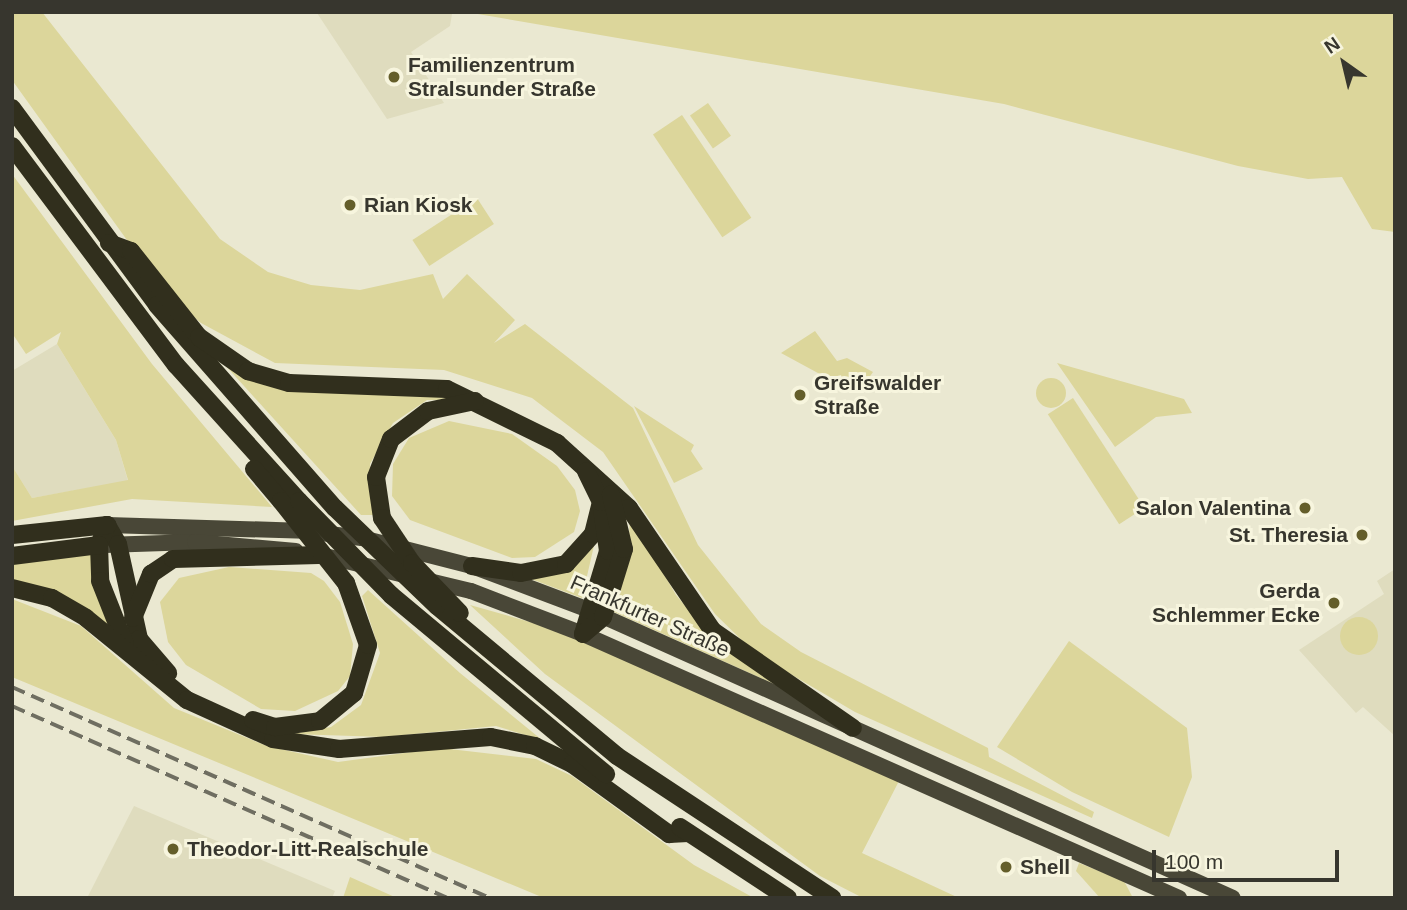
<!DOCTYPE html>
<meta charset="utf-8">
<style>
body{margin:0}
#map{position:relative;width:1407px;height:910px;overflow:hidden;background:#eae8d1;font-family:Helvetica,sans-serif}
div>[style]{position:absolute}
[style*='--x']{left:calc(var(--x)*1px);top:calc(var(--y)*1px);width:calc(var(--w)*1px);rotate:calc(var(--a)*1deg)}
.built>*{inset:0;background:#dfdcbe}
.green>*{inset:0;background:#dcd69b;transform-origin:0 0}
.round{border-radius:50%}
.major>*{height:16px;margin:-8px;padding:0 8px;transform-origin:8px;border-radius:8px;background:#494737}
.highway>*{height:18px;margin:-9px;padding:0 9px;transform-origin:9px;border-radius:9px;background:#312f1d}
.rail>*{height:3.5px;margin-top:-1.75px;transform-origin:0;background:repeating-linear-gradient(90deg,#6f6e61 0 14px,transparent 0 21px)}
.highway-bridge>*{height:18px;margin:-9px;padding:0 9px;transform-origin:9px;border-radius:9px;background:#312f1d}
.dots>*{width:19px;height:19px;translate:-50% -50%;box-sizing:border-box;border:4px solid #f7f5de;border-radius:50%}
span{translate:-50% -50%;white-space:nowrap;text-align:center;line-height:1.15;-webkit-text-stroke:6px #f7f5de;paint-order:stroke}
.poi-label{font-size:21px;color:#37362e;font-weight:700}
.left{translate:0 -50%;text-align:left}
.right{translate:-100% -50%;text-align:right}
.street-label{font-size:21px;color:#37362e}
.frame{position:absolute;inset:0;border:14px solid #37362e;pointer-events:none}
.north{position:absolute;left:1309px;top:28px;width:70px;height:70px;-webkit-text-stroke:5px #f7f5de;paint-order:stroke;rotate:326deg;font-size:19px;font-weight:700;line-height:28px;text-align:center;color:#37362e}
.north::after{content:'';display:block;margin:auto;width:24px;height:32px;background:#37362e;clip-path:polygon(50% 0,100% 100%,50% 72%,0 100%)}
.scale{position:absolute;left:1152px;top:850px;width:187px;height:32px;box-sizing:border-box;border:4px solid #37362e;border-top:0;padding-left:9px;font-size:21px;line-height:24px;white-space:nowrap;color:#37362e;-webkit-text-stroke:5px #f7f5de;paint-order:stroke}
</style>
<div id="map">
<div class="built">
<i style="clip-path:polygon(317px 13px,452px 14px,450px 26px,411px 52px,444px 103px,387px 119px)"></i>
<i style="clip-path:polygon(57px 344px,116px 440px,128px 481px,32px 498px,12px 466px,12px 371px)"></i>
<i style="clip-path:polygon(1395px 569px,1395px 736px,1363px 707px,1356px 713px,1299px 650px,1384px 594px,1377px 581px)"></i>
<i style="clip-path:polygon(134px 806px,335px 891px,332px 898px,87px 898px)"></i>
</div>
<div class="green">
<i style="clip-path:polygon(12px 12px,42px 12px,220px 239px,268px 272px,311px 285px,360px 290px,433px 274px,443px 299px,467px 274px,515px 320px,494px 343px,525px 324px,633px 408px,698px 545px,761px 624px,801px 652px,988px 748px,989px 757px,1094px 812px,1092px 818px,855px 712px,755px 653px,715px 614px,603px 452px,532px 398px,444px 370px,275px 363px,201px 323px,165px 293px,12px 80px)"></i>
<i style="clip-path:polygon(466px 12px,1395px 12px,1395px 232px,1372px 229px,1342px 177px,1308px 179px,1238px 166px,1004px 104px)"></i>
<i style="left:708px;top:103px;width:40px;height:22px;rotate:55deg"></i>
<i style="left:682px;top:115px;width:124px;height:35px;rotate:56deg"></i>
<i style="clip-path:polygon(12px 174px,152px 364px,272px 507px,132px 499px,12px 521px,14px 469px,32px 498px,128px 480px,116px 440px,57px 344px,61px 332px,26px 354px,12px 333px)"></i>
<i style="left:477px;top:198px;width:31px;height:77px;rotate:57deg"></i>
<i style="clip-path:polygon(815px 331px,837px 361px,847px 358px,873px 372px,866px 382px,840px 385px,781px 353px)"></i>
<i style="clip-path:polygon(1057px 363px,1184px 399px,1192px 413px,1156px 417px,1115px 447px)"></i>
<i style="clip-path:polygon(225px 365px,246px 375px,464px 400px,427px 400px,393px 423px,370px 464px,375px 515px,361px 515px)"></i>
<i class="round" style="left:1036px;top:378px;width:30px;height:30px"></i>
<i style="left:1073px;top:398px;width:131px;height:30px;rotate:57deg"></i>
<i style="clip-path:polygon(634px 406px,694px 445px,691px 451px,703px 469px,674px 483px)"></i>
<i style="clip-path:polygon(449px 421px,512px 434px,557px 466px,575px 490px,580px 511px,574px 532px,535px 557px,512px 558px,410px 520px,392px 496px,393px 464px,409px 438px)"></i>
<i style="clip-path:polygon(630px 515px,676px 595px,708px 633px,774px 684px,612px 611px,628px 565px)"></i>
<i style="clip-path:polygon(598px 528px,582px 598px,523px 576px,550px 574px)"></i>
<i style="clip-path:polygon(94px 554px,113px 632px,12px 580px,12px 562px)"></i>
<i style="clip-path:polygon(229px 567px,311px 573px,324px 581px,340px 602px,353px 644px,350px 676px,338px 691px,295px 711px,261px 709px,186px 665px,168px 642px,160px 602px,179px 578px)"></i>
<i style="clip-path:polygon(368px 590px,460px 673px,542px 740px,496px 726px,384px 737px,292px 734px,331px 727px,361px 705px,380px 653px,362px 596px)"></i>
<i style="clip-path:polygon(12px 599px,81px 626px,174px 708px,267px 746px,338px 762px,441px 748px,536px 759px,572px 776px,694px 865px,754px 898px,544px 898px,12px 677px)"></i>
<i style="clip-path:polygon(470px 605px,572px 634px,899px 781px,862px 853px,959px 898px,863px 898px,820px 876px,545px 674px)"></i>
<i class="round" style="left:1340px;top:617px;width:38px;height:38px"></i>
<i style="clip-path:polygon(1069px 641px,1187px 728px,1192px 777px,1169px 837px,1072px 792px,997px 747px)"></i>
<i style="clip-path:polygon(1079px 863px,1124px 881px,1133px 898px,1100px 898px,1076px 871px)"></i>
<i style="clip-path:polygon(350px 877px,397px 898px,343px 898px)"></i>
</div>
<div class="major">
<i style="--x:107;--y:525;--w:198;--a:1.7"></i>
<i style="--x:305;--y:531;--w:57;--a:7"></i>
<i style="--x:362;--y:538;--w:114;--a:14.3"></i>
<i style="--x:472;--y:566;--w:125;--a:20.6"></i>
<i style="--x:589;--y:610;--w:705;--a:24.09"></i>
<i style="--x:105;--y:545;--w:90;--a:-1.9"></i>
<i style="--x:195;--y:542;--w:101;--a:5.1"></i>
<i style="--x:321;--y:555;--w:154;--a:13.5"></i>
<i style="--x:471;--y:591;--w:120;--a:21"></i>
<i style="--x:583;--y:634;--w:652;--a:23.89"></i>
</div>
<div class="highway">
<i style="--x:12;--y:108;--w:245;--a:53.6"></i>
<i style="--x:157;--y:305;--w:270;--a:48.8"></i>
<i style="--x:12;--y:146;--w:274;--a:53.2"></i>
<i style="--x:176;--y:365;--w:183;--a:47.9"></i>
<i style="--x:109;--y:243;--w:23;--a:20"></i>
<i style="--x:131;--y:251;--w:110;--a:51.7"></i>
<i style="--x:199;--y:337;--w:60;--a:34.8"></i>
<i style="--x:248;--y:371;--w:43;--a:16.3"></i>
<i style="--x:289;--y:383;--w:158;--a:2.2"></i>
<i style="--x:447;--y:389;--w:123;--a:26.1"></i>
<i style="--x:557;--y:443;--w:97;--a:42.1"></i>
<i style="--x:629;--y:508;--w:149;--a:55.7"></i>
<i style="--x:713;--y:631;--w:170;--a:34.7"></i>
<i style="--x:254;--y:469;--w:42;--a:49.8"></i>
<i style="--x:382;--y:518;--w:41;--a:-98.3"></i>
<i style="--x:376;--y:477;--w:41;--a:-68.5"></i>
<i style="--x:391;--y:439;--w:46;--a:-37.1"></i>
<i style="--x:428;--y:411;--w:48;--a:-12"></i>
<i style="--x:107;--y:525;--w:22;--a:60"></i>
<i style="--x:118;--y:544;--w:97;--a:77.5"></i>
<i style="--x:139;--y:639;--w:45;--a:49.5"></i>
<i style="--x:107;--y:525;--w:22;--a:112"></i>
<i style="--x:99;--y:545;--w:36;--a:88"></i>
<i style="--x:100;--y:581;--w:68;--a:68.4"></i>
<i style="--x:12;--y:535;--w:96;--a:-6"></i>
<i style="--x:12;--y:556;--w:88;--a:-7.2"></i>
<i style="--x:472;--y:566;--w:49;--a:8.1"></i>
<i style="--x:521;--y:573;--w:46;--a:-11.3"></i>
<i style="--x:566;--y:564;--w:40;--a:-48"></i>
<i style="--x:593;--y:534;--w:29;--a:-76"></i>
<i style="--x:12;--y:588;--w:41;--a:14"></i>
<i style="--x:52;--y:598;--w:39;--a:30"></i>
<i style="--x:86;--y:618;--w:130;--a:39.1"></i>
<i style="--x:187;--y:700;--w:94;--a:24.4"></i>
<i style="--x:273;--y:739;--w:67;--a:8.6"></i>
<i style="--x:339;--y:749;--w:152;--a:-4.5"></i>
<i style="--x:491;--y:737;--w:45;--a:11.6"></i>
<i style="--x:535;--y:746;--w:41;--a:25.9"></i>
<i style="--x:572;--y:764;--w:120;--a:35.8"></i>
<i style="--x:669;--y:834;--w:19;--a:-3"></i>
<i style="--x:391;--y:595;--w:280;--a:39.8"></i>
<i style="--x:437;--y:606;--w:234;--a:39.8"></i>
<i style="--x:617;--y:756;--w:258;--a:33.4"></i>
<i style="--x:133;--y:618;--w:48;--a:-67.8"></i>
<i style="--x:151;--y:574;--w:27;--a:-34"></i>
<i style="--x:173;--y:559;--w:146;--a:-1.6"></i>
<i style="--x:583;--y:634;--w:87;--a:-73.2"></i>
<i style="--x:608;--y:551;--w:49;--a:-98.1"></i>
<i style="--x:601;--y:502;--w:34;--a:-116"></i>
<i style="--x:583;--y:634;--w:26;--a:-40"></i>
<i style="--x:603;--y:617;--w:71;--a:-72.8"></i>
<i style="--x:624;--y:549;--w:56;--a:-103.5"></i>
<i style="--x:253;--y:720;--w:23;--a:18"></i>
<i style="--x:275;--y:727;--w:45;--a:-7.6"></i>
<i style="--x:320;--y:721;--w:44;--a:-39.5"></i>
<i style="--x:354;--y:693;--w:50;--a:-73.7"></i>
<i style="--x:368;--y:645;--w:66;--a:-109.5"></i>
<i style="--x:680;--y:827;--w:129;--a:33.3"></i>
</div>
<div class="rail">
<i style="--x:12;--y:687;--w:522;--a:23.82"></i>
<i style="--x:12;--y:706;--w:475;--a:23.8"></i>
</div>
<div class="highway-bridge">
<i style="--x:281;--y:501;--w:105;--a:51.6"></i>
<i style="--x:299;--y:501;--w:132;--a:45.6"></i>
<i style="--x:335;--y:508;--w:141;--a:43.9"></i>
<i style="--x:382;--y:518;--w:54;--a:56.3"></i>
<i style="--x:412;--y:563;--w:69;--a:46.2"></i>
</div>
<div class="dots">
<i style="left:394px;top:77px;background:#645e2a"></i>
<i style="left:350px;top:205px;background:#645e2a"></i>
<i style="left:800px;top:395px;background:#645e2a"></i>
<i style="left:1305px;top:508px;background:#645e2a"></i>
<i style="left:1362px;top:535px;background:#645e2a"></i>
<i style="left:1334px;top:603px;background:#645e2a"></i>
<i style="left:173px;top:849px;background:#645e2a"></i>
<i style="left:1006px;top:867px;background:#645e2a"></i>
</div>
<div class="poi-label">
<span class="left" style="left:408px;top:77px">Familienzentrum<br>Stralsunder Straße</span>
<span class="left" style="left:364px;top:205px">Rian Kiosk</span>
<span class="left" style="left:814px;top:395px">Greifswalder<br>Straße</span>
<span class="right" style="left:1291px;top:508px">Salon Valentina</span>
<span class="right" style="left:1348px;top:535px">St. Theresia</span>
<span class="right" style="left:1320px;top:603px">Gerda<br>Schlemmer Ecke</span>
<span class="left" style="left:187px;top:849px">Theodor-Litt-Realschule</span>
<span class="left" style="left:1020px;top:867px">Shell</span>
</div>
<div class="street-label">
<span style="left:650px;top:616px;rotate:24deg">Frankfurter Straße</span>
</div>
<div class="frame"></div>
<div class="north">N</div>
<div class="scale">100 m</div>
</div>
